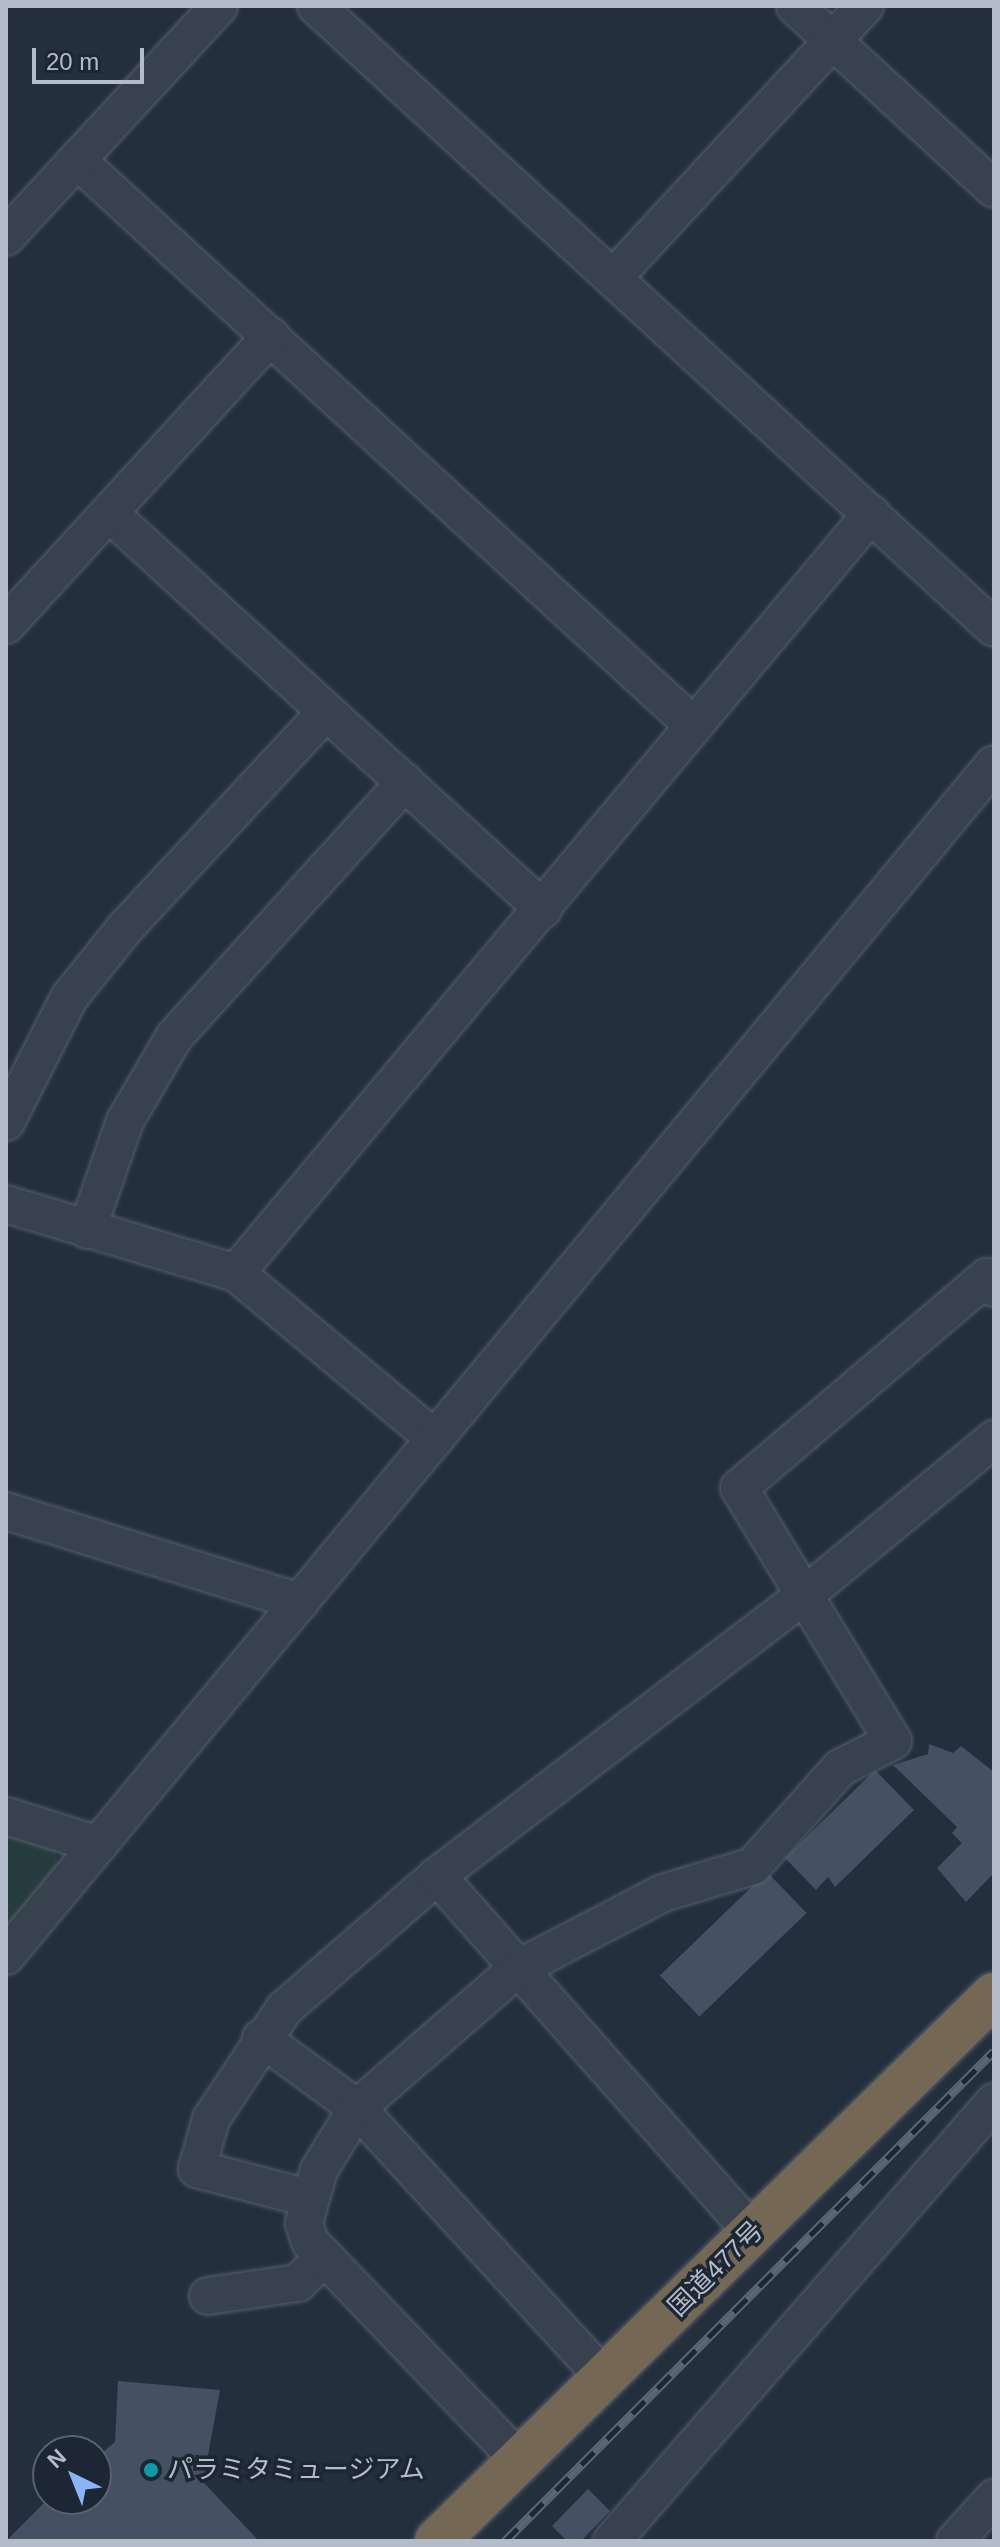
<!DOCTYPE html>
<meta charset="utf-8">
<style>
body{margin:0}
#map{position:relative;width:1000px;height:2547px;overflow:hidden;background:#242f3e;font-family:Arial,"Noto Sans JP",sans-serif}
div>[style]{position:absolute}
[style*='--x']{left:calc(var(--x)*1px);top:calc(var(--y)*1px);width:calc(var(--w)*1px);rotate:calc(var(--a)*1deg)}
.green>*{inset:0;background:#263c3f}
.building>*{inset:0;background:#455162;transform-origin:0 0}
.roads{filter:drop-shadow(0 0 2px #565f6c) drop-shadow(0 0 2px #565f6c)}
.minor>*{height:36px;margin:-18px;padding:0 18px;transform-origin:18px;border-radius:18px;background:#38414e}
.highway>*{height:44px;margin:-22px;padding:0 22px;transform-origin:22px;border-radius:22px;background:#746855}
.rail>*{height:9px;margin-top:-4.5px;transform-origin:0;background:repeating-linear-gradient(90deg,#1d2633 0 18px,#5a6575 0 36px);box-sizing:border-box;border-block:2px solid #5a6575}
.dots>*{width:22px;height:22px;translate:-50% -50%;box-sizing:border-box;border:4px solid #1d2633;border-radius:50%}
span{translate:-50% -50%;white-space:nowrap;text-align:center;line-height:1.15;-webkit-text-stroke:7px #1d2633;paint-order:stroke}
.street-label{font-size:26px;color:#b4bcc9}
.poi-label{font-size:26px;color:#b4bcc9}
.left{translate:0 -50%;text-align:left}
.frame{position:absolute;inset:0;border:8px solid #b4bcc9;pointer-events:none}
.north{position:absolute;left:32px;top:2435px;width:80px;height:80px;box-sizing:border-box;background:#1d2633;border:2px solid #59626f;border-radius:50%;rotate:317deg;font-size:22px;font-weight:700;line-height:32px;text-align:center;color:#b4bcc9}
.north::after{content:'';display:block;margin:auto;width:28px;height:36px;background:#8ab4f8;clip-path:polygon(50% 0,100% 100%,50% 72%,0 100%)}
.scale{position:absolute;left:32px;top:48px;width:112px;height:36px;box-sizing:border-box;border:4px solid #b4bcc9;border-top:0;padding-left:10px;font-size:24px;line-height:28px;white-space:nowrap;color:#b4bcc9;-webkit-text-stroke:6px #1d2633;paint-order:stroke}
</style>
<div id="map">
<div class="green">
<i style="clip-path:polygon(6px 1834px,55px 1849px,59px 1865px,6px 1929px)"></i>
</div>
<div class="building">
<i style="clip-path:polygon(929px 1744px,953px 1753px,961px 1746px,994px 1772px,994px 1873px,966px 1902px,937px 1868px,962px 1843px,952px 1833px,957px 1827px,893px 1765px,928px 1754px)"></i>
<i style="clip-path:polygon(875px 1770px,914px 1810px,835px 1887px,828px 1877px,816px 1890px,785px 1858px)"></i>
<i style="left:767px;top:1872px;width:57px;height:149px;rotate:46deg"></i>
<i style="clip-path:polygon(118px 2381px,220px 2390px,203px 2482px,259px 2541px,6px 2541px,48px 2499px,96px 2499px,96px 2458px,115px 2442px)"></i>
<i style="clip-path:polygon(588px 2489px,610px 2511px,581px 2541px,567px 2541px,552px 2526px)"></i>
</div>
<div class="roads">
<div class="minor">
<i style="--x:316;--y:6;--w:920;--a:42.53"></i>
<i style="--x:795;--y:6;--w:270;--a:42.6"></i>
<i style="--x:77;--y:160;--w:837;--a:42.53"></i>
<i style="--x:6;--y:237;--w:314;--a:-47.3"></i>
<i style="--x:613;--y:278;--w:371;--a:-47.2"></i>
<i style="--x:111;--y:515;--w:585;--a:42.37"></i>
<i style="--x:6;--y:625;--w:392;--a:-47.5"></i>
<i style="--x:6;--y:1122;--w:139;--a:-63.1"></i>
<i style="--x:69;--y:998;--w:90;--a:-51.3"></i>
<i style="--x:125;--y:928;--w:295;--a:-47.1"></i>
<i style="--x:6;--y:1204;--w:240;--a:16.7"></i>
<i style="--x:236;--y:1273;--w:259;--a:39.8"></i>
<i style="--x:87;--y:1230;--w:115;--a:-70.8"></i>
<i style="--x:125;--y:1121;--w:97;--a:-59.7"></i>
<i style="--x:174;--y:1037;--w:344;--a:-47.8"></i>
<i style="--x:236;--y:1273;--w:990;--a:-50.08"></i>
<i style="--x:6;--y:1511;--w:308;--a:17.2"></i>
<i style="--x:6;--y:1816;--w:97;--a:17.3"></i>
<i style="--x:6;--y:1956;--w:1548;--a:-50.35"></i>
<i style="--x:261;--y:2038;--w:119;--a:36.1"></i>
<i style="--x:357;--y:2108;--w:367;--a:47.5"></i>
<i style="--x:308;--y:2198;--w:115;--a:-165.4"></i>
<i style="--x:197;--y:2169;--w:52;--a:-74.4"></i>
<i style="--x:211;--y:2119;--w:132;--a:-56.4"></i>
<i style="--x:284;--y:2009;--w:203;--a:-41"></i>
<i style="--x:753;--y:2233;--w:477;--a:-131.5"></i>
<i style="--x:437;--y:1876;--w:464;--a:-37.4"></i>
<i style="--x:806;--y:1594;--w:244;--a:-39.5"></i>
<i style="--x:208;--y:2296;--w:91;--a:-8.2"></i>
<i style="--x:298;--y:2283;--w:37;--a:-45"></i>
<i style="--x:520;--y:2461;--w:303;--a:-133.8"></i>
<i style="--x:310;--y:2242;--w:20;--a:-108"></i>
<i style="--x:304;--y:2223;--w:55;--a:-74.2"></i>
<i style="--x:319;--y:2170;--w:73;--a:-58.5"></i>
<i style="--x:357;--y:2108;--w:212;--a:-41"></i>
<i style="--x:517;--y:1969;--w:165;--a:-27.5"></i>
<i style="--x:663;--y:1893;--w:94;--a:-16.7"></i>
<i style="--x:753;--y:1866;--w:131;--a:-48.4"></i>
<i style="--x:840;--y:1768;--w:59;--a:-27"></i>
<i style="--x:893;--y:1741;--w:296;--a:-121.3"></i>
<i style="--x:739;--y:1488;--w:326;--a:-40.4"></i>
<i style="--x:987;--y:1277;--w:13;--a:58"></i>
<i style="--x:612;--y:2541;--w:582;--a:-48.97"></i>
<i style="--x:955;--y:2541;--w:58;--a:-47.8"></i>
</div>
<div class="highway">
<i style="--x:437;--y:2541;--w:780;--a:-44.43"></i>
</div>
</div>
<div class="rail">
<i style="--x:505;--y:2541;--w:692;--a:-45.06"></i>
</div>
<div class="dots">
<i style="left:151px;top:2470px;background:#0f9aa8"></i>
</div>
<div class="street-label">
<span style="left:716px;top:2269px;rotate:-45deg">国道477号</span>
</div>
<div class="poi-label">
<span class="left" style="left:167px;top:2470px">パラミタミュージアム</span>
</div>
<div class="frame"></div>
<div class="north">N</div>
<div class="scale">20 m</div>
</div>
